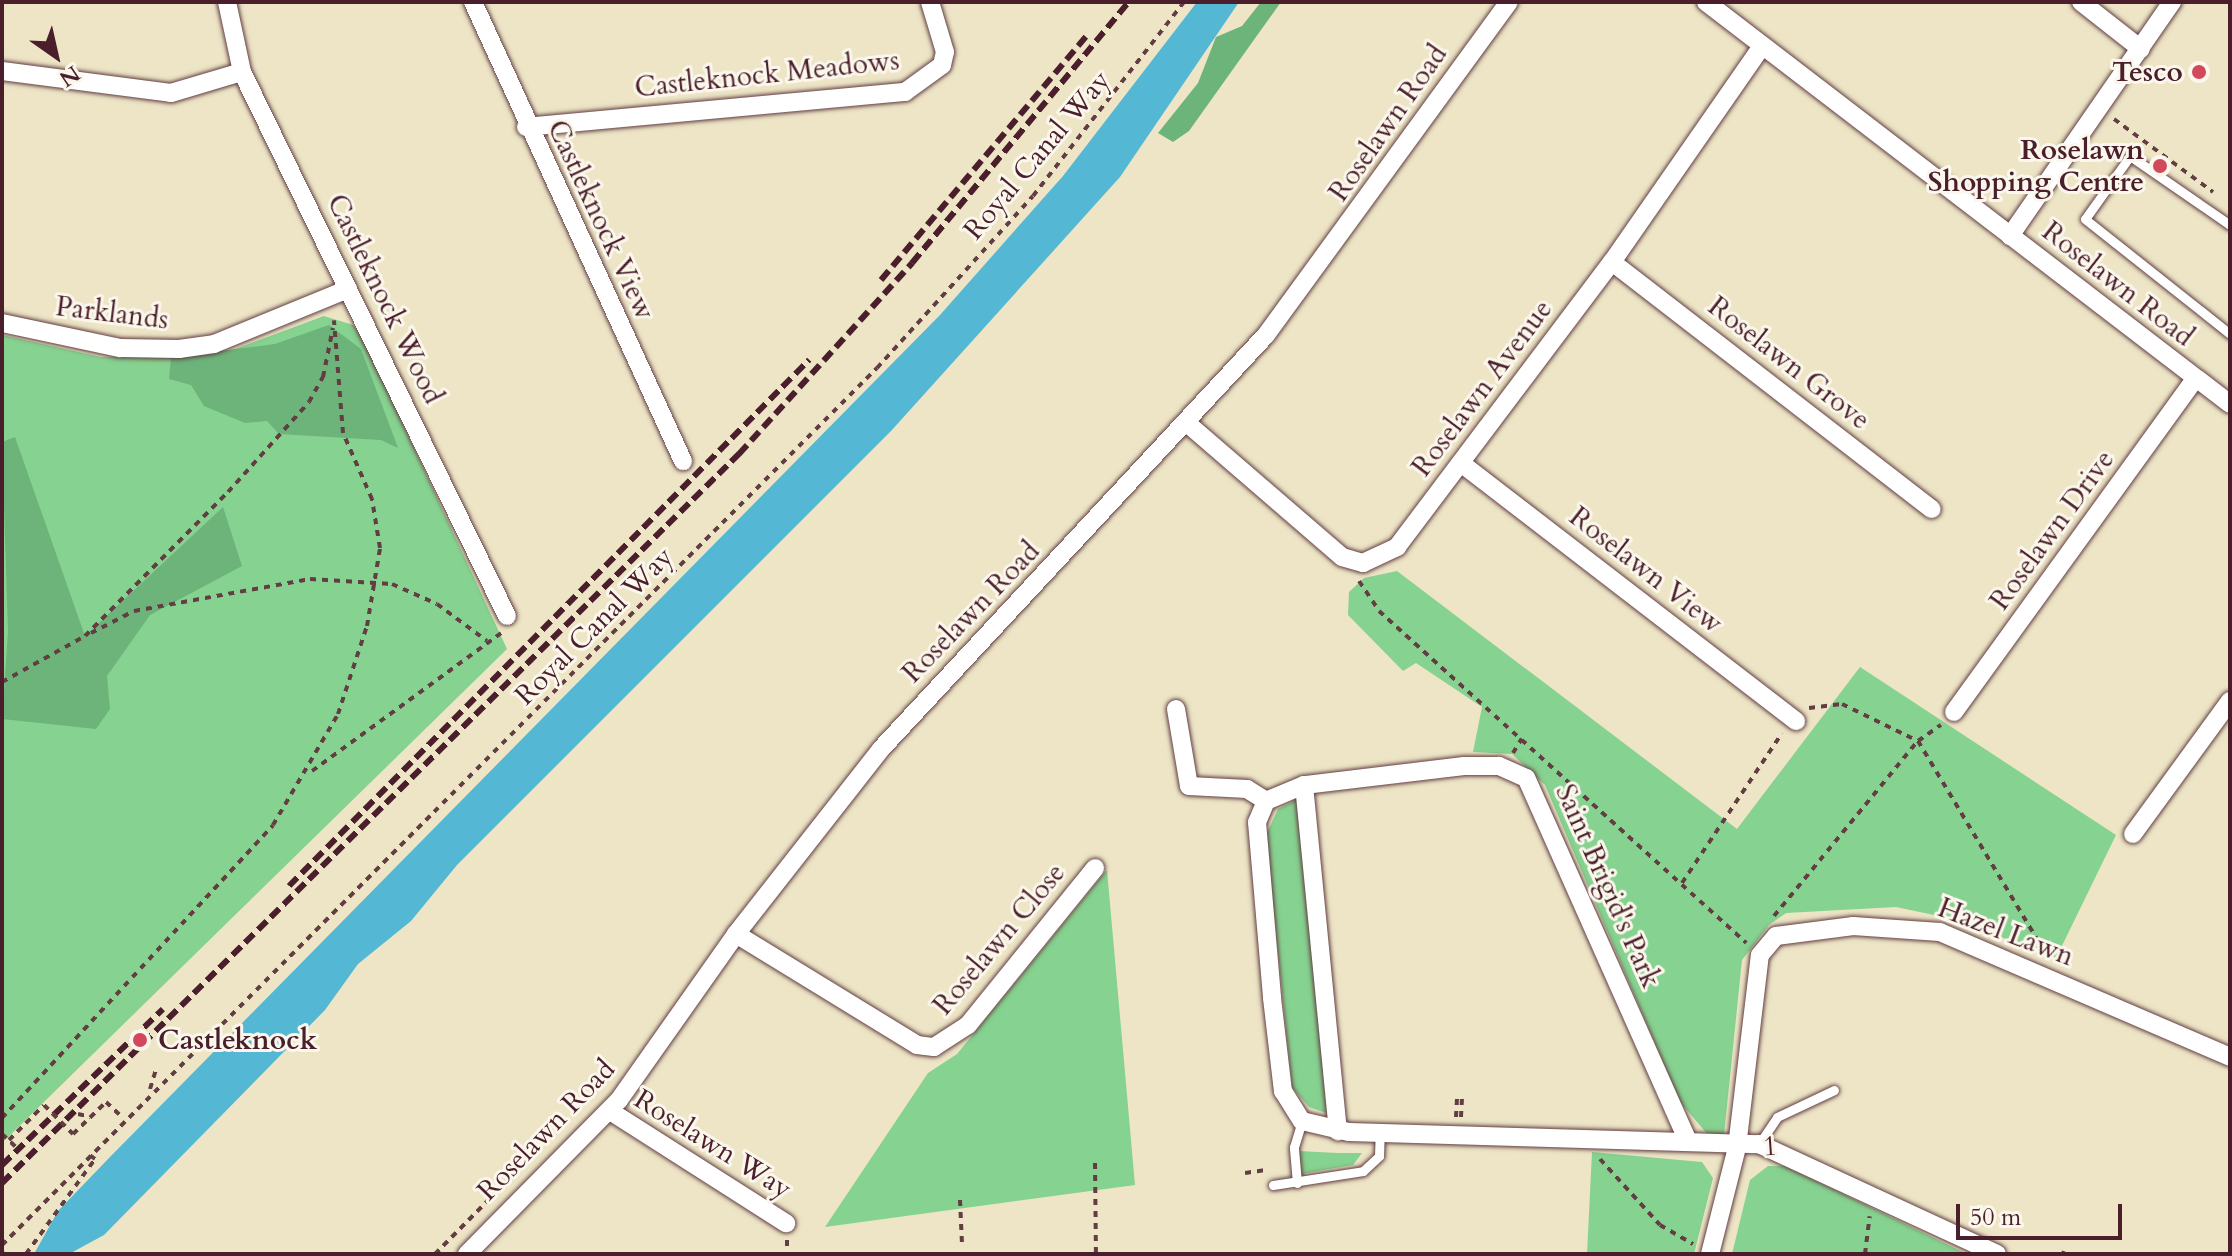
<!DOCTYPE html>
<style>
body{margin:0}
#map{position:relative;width:2232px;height:1256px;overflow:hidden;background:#ede5c6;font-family:Cardo,serif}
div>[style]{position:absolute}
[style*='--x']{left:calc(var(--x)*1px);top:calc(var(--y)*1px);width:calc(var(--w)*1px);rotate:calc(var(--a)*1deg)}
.green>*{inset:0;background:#86d290}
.forest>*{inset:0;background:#6cb47a}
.water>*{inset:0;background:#54b7d3}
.path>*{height:4px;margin-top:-2px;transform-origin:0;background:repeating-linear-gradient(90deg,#623d42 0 6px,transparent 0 12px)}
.roads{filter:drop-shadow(0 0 2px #623d42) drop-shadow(0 0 2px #623d42)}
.lane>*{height:9px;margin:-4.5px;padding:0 4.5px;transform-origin:4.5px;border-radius:4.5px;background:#fff}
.street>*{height:18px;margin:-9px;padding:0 9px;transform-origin:9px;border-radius:9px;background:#fff}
.rail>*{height:6px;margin-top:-3px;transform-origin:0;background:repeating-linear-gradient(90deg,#4a1f2b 0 12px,transparent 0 18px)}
.path-bridge>*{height:4px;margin-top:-2px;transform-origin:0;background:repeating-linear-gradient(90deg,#623d42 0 6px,transparent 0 12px)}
.dots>*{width:22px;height:22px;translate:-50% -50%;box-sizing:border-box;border:4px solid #fbf7ec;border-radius:50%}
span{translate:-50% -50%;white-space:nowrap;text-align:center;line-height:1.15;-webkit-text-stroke:6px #fbf7ec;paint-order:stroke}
.poi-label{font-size:28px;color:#4a1f2b;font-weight:700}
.right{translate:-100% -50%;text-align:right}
.left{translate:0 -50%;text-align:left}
.street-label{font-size:28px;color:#4a1f2b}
.frame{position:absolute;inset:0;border:4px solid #4a1f2b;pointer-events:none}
.north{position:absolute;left:16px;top:16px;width:80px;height:80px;-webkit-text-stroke:6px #fbf7ec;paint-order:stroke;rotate:146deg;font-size:22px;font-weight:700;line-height:32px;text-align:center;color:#4a1f2b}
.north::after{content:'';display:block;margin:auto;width:28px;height:36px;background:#4a1f2b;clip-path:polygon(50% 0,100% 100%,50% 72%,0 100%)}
.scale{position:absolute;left:1956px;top:1204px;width:166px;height:36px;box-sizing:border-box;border:4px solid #4a1f2b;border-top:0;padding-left:10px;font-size:24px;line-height:28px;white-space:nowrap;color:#4a1f2b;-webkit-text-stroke:6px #fbf7ec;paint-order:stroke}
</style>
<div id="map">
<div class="green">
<i style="clip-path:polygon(324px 316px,353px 325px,364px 340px,507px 649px,2px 1143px,2px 335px,101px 357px,171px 357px,224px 353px)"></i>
<i style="clip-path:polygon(1397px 571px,1737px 829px,1860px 667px,2116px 835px,2056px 958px,1953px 919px,1896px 907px,1786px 913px,1769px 925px,1742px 960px,1724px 1135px,1709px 1136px,1680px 1102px,1545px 785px,1512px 754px,1473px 752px,1482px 707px,1416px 663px,1403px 671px,1348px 615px,1349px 592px,1364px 578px)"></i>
<i style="clip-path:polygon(1298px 799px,1329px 1114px,1309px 1107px,1292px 1087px,1266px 835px,1278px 809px)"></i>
<i style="clip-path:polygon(1107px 870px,1135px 1185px,825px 1227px,928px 1073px,957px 1054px)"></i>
<i style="clip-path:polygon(1298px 1151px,1338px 1153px,1362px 1153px,1353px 1165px,1301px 1174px)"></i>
<i style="clip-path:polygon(1592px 1152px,1702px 1162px,1713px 1178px,1694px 1254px,1587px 1254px)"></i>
<i style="clip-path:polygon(1768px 1166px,1785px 1166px,1967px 1254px,1732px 1254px,1750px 1180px)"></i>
</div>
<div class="forest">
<i style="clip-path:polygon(1261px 2px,1281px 2px,1189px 131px,1173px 142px,1158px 133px,1198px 83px,1216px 37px,1242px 26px)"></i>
<i style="clip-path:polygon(329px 325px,361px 349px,398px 448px,381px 440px,279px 434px,267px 421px,245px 423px,204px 406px,191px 385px,169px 379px,171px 357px,275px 344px)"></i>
<i style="clip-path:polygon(15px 437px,85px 636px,223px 507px,242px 566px,150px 615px,107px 676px,110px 709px,96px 729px,2px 719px,8px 632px,2px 442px)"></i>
</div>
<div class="water">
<i style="clip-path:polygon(1197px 2px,1239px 2px,1120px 177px,891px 431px,457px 865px,411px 921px,358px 964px,325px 1010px,104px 1235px,69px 1254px,34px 1254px,58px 1211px,109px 1158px,940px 315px,1063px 176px)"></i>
</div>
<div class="path">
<i style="--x:2114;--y:119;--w:123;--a:36.4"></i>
<i style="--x:1359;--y:581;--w:36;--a:56"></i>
<i style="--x:1379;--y:611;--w:495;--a:42.1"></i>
<i style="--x:91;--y:633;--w:48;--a:-27.1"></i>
<i style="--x:134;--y:611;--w:179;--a:-10.3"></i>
<i style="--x:310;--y:579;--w:82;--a:3.5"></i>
<i style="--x:392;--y:584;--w:49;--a:24"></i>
<i style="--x:437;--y:604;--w:62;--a:36.5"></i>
<i style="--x:2;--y:682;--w:95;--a:-29"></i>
<i style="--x:85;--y:636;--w:203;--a:-45.2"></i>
<i style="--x:228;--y:492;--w:121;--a:-48"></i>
<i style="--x:309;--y:402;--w:29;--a:-61"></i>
<i style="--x:323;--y:377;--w:50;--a:-78.5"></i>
<i style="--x:1809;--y:708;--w:33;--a:-7"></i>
<i style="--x:1842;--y:704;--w:85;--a:26"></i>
<i style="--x:1918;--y:741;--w:252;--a:59"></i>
<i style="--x:1513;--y:753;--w:17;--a:-59"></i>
<i style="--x:312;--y:771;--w:234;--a:-36.1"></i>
<i style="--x:1682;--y:883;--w:180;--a:-56.3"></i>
<i style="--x:1774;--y:916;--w:227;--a:-50.6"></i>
<i style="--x:1918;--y:741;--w:28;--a:-35"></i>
<i style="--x:150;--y:1089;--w:21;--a:-73"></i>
<i style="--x:78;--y:1114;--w:13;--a:13"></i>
<i style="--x:1456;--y:1117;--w:21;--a:-87"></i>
<i style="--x:1461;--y:1117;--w:21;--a:-87"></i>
<i style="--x:2;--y:1118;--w:399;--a:-47.2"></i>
<i style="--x:273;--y:825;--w:129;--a:-59.6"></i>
<i style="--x:338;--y:714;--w:93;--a:-71.8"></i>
<i style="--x:367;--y:626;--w:79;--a:-80.5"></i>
<i style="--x:380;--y:548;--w:50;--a:-99.3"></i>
<i style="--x:372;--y:499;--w:72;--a:-113.7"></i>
<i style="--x:343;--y:433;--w:113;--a:-94.6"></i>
<i style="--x:2;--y:1134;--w:19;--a:43"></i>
<i style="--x:73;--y:1134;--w:46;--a:-44.1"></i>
<i style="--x:106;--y:1102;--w:23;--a:43"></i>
<i style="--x:9;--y:1140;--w:49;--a:-45"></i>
<i style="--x:1600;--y:1159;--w:89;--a:47.7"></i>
<i style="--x:1660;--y:1225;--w:38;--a:30"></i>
<i style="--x:1095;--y:1163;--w:91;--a:89.4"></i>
<i style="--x:1245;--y:1173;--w:21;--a:-8"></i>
<i style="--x:960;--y:1200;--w:44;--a:87.4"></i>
<i style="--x:787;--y:1240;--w:14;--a:90"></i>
<i style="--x:2;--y:1245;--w:1239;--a:-45.07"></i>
<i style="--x:877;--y:368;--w:232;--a:-47.8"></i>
<i style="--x:1033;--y:196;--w:246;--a:-52.1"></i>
<i style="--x:2;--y:1252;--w:3;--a:45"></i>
<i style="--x:26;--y:1254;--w:117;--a:-54"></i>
<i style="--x:95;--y:1159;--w:10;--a:-143"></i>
<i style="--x:435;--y:1254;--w:134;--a:-45.3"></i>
<i style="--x:1865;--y:1254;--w:38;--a:-83"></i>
<i style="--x:2063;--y:1254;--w:3;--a:-72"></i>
</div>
<div class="roads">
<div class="lane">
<i style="--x:2230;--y:225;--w:121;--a:-145.4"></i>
<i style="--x:2130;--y:156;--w:77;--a:125.5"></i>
<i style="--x:2085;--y:219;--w:185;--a:38.4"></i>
<i style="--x:1759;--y:1144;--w:32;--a:-56"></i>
<i style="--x:1777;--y:1117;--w:63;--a:-25.3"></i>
<i style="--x:1297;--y:1183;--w:36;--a:-95"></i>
<i style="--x:1294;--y:1147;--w:27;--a:-73"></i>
<i style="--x:1273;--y:1185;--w:91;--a:-8.8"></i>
<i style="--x:1363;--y:1171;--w:22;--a:-43"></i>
<i style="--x:1379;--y:1156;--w:24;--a:-88"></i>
</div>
<div class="street">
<i style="--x:227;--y:2;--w:72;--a:77.9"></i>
<i style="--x:242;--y:72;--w:605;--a:64.03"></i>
<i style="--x:473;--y:2;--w:505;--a:65.42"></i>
<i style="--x:1706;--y:2;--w:660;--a:37.49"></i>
<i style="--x:2081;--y:2;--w:76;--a:38.1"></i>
<i style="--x:2;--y:71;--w:170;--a:7.4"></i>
<i style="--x:171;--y:93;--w:74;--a:-16.5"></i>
<i style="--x:526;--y:127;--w:381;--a:-5.3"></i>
<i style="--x:905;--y:92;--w:46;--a:-36.1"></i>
<i style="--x:942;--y:65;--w:13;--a:-77"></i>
<i style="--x:945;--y:52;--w:52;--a:-106.7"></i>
<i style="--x:2010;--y:236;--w:285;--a:-55.3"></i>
<i style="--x:1612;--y:262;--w:404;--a:37.7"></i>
<i style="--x:2;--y:323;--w:121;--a:12"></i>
<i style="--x:120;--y:348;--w:59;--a:1"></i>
<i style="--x:179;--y:349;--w:35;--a:-8"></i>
<i style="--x:214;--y:344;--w:145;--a:-22.3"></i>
<i style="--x:1188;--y:424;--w:203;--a:40.8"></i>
<i style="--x:1342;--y:557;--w:22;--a:16"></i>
<i style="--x:1363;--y:563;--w:38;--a:-25"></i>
<i style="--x:1397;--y:547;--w:357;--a:-53"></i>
<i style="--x:1612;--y:262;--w:263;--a:-55.2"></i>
<i style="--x:1461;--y:463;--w:423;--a:37.6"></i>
<i style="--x:1176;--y:709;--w:78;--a:80.4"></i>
<i style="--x:1189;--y:786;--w:58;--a:3"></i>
<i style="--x:1247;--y:789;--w:22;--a:32"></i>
<i style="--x:1954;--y:712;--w:411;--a:-54.1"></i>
<i style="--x:1304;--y:785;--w:348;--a:84.4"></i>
<i style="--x:2133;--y:834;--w:165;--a:-53.9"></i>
<i style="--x:736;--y:934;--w:212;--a:31.5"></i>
<i style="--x:917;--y:1045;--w:17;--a:7"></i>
<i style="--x:934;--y:1047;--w:40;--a:-32.9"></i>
<i style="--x:968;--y:1025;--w:202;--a:-51"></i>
<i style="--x:610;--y:1111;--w:209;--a:32.5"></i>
<i style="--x:1687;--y:1139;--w:395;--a:-114"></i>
<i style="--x:1526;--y:778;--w:30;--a:-156"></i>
<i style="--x:1499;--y:766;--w:35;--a:180"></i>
<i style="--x:1464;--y:766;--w:161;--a:173.2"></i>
<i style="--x:1304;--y:785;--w:41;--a:157.2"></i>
<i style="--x:1266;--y:801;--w:23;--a:113"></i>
<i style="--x:1257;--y:822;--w:177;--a:85.1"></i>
<i style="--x:1272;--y:998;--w:94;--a:83.3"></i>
<i style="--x:1283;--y:1091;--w:36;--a:58"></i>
<i style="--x:1302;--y:1121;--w:48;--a:13.2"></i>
<i style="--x:1349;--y:1132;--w:410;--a:1.7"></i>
<i style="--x:1759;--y:1144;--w:262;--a:24.8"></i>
<i style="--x:467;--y:1254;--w:216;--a:-45.4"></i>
<i style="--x:619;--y:1100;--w:203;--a:-54.8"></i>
<i style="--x:736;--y:934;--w:235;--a:-51.9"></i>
<i style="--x:881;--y:749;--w:565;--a:-47.08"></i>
<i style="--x:1266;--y:335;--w:412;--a:-53.9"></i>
<i style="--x:1710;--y:1254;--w:110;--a:-75.8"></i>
<i style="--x:1737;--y:1147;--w:193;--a:-83.2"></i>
<i style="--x:1760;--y:955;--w:25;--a:-50"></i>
<i style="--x:1776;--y:936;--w:78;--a:-7.4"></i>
<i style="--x:1853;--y:926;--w:87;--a:3.9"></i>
<i style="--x:1940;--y:932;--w:316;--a:23.3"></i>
</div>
</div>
<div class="rail">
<i style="--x:881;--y:280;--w:324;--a:-49.9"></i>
<i style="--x:289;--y:886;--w:740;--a:-45.33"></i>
<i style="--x:2;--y:1165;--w:224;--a:-44.1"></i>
<i style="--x:2;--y:1183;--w:1037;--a:-44.69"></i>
<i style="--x:739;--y:454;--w:258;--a:-47.8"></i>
<i style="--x:912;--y:263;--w:339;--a:-50.3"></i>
</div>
<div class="path-bridge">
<i style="--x:44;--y:1105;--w:41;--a:45"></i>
</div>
<div class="dots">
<i style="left:2199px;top:72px;background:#d1495b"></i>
<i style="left:2160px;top:166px;background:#d1495b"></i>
<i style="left:140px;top:1040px;background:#d1495b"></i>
</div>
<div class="poi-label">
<span class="right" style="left:2183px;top:72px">Tesco</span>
<span class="right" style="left:2144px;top:166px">Roselawn<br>Shopping Centre</span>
<span class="left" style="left:158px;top:1040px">Castleknock</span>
</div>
<div class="street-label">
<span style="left:767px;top:74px;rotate:-6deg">Castleknock Meadows</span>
<span style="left:1388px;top:123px;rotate:-55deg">Roselawn Road</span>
<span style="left:1037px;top:155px;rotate:-50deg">Royal Canal Way</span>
<span style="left:601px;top:220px;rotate:65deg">Castleknock View</span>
<span style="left:2118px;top:284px;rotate:38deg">Roselawn Road</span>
<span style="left:385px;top:299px;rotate:64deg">Castleknock Wood</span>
<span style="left:112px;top:313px;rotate:7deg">Parklands</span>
<span style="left:1789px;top:363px;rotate:38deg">Roselawn Grove</span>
<span style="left:1482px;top:388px;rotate:-53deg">Roselawn Avenue</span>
<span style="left:2052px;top:530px;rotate:-54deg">Roselawn Drive</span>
<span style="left:1646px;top:570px;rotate:38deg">Roselawn View</span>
<span style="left:971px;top:612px;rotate:-46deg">Roselawn Road</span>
<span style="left:594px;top:626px;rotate:-45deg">Royal Canal Way</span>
<span style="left:1608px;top:886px;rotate:66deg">Saint Brigid's Park</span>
<span style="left:2006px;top:932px;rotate:21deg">Hazel Lawn</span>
<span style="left:999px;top:939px;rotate:-50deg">Roselawn Close</span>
<span style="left:546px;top:1130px;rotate:-46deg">Roselawn Road</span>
<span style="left:713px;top:1144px;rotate:32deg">Roselawn Way</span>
<span style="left:1770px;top:1146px;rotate:-4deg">1</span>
</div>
<div class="frame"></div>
<div class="north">N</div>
<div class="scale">50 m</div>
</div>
